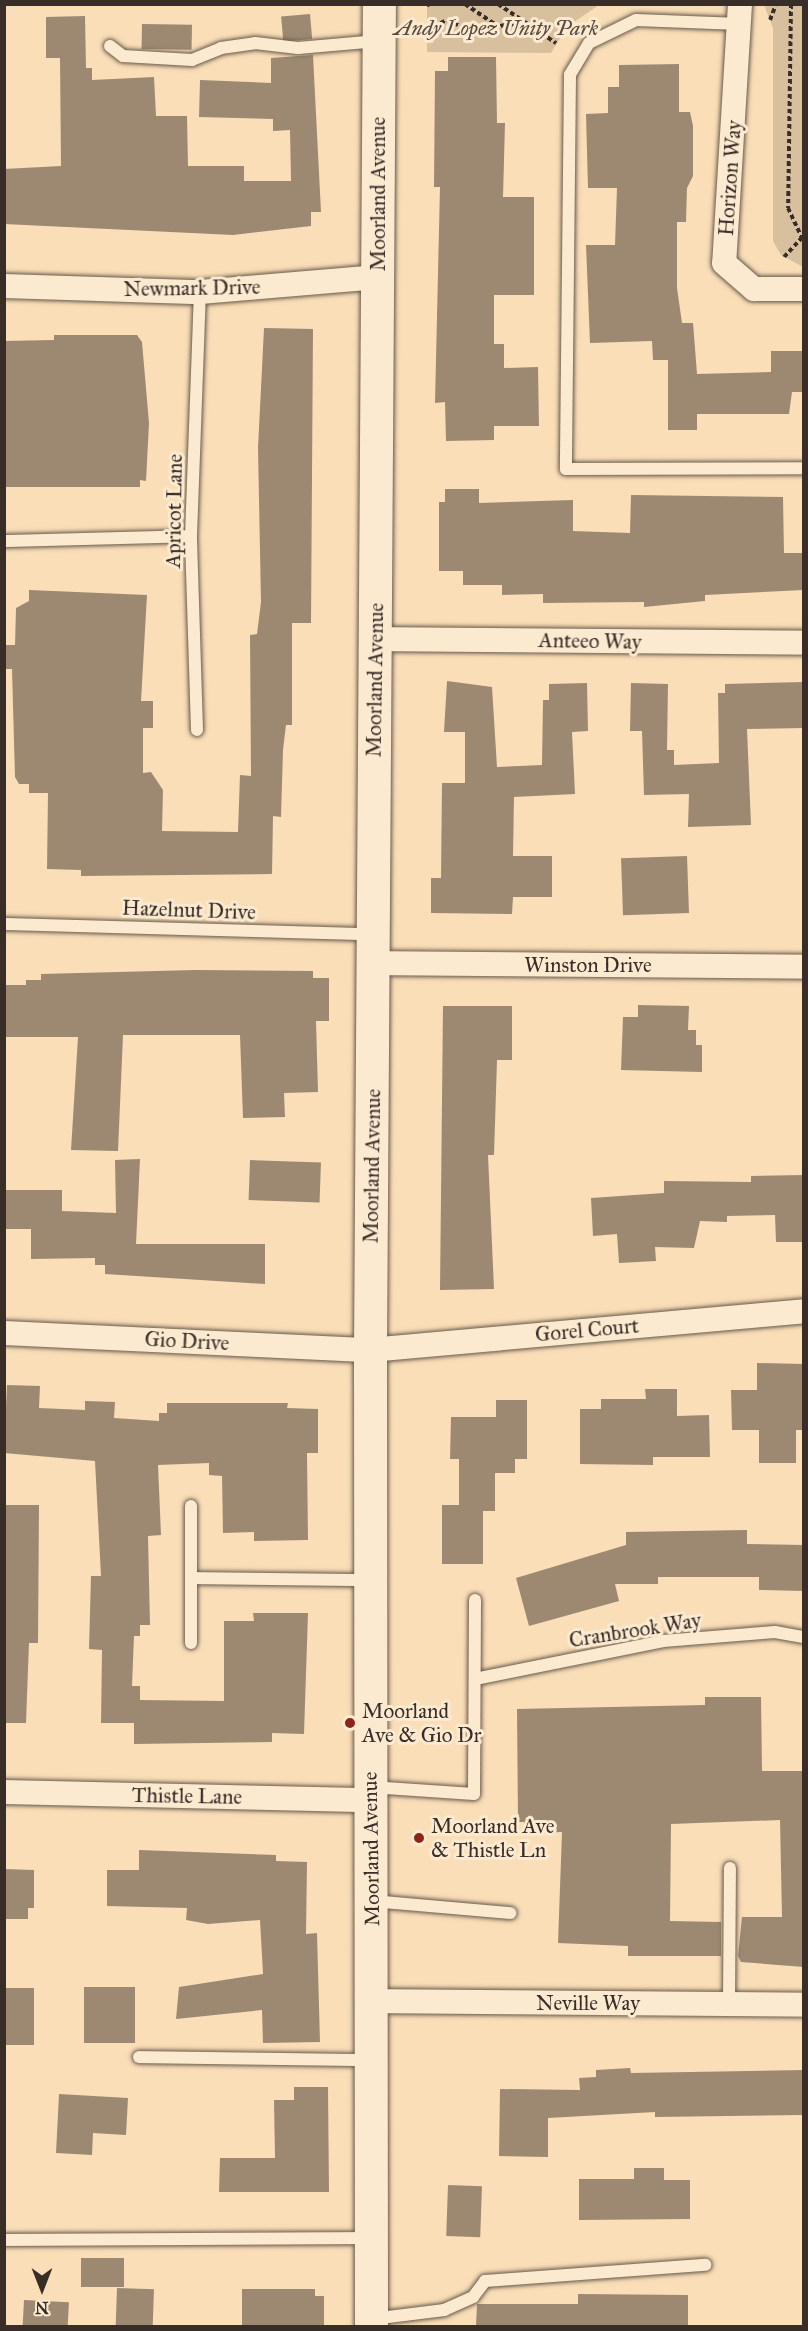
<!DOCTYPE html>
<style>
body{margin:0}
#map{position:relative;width:808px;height:2331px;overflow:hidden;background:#f9deb7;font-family:"IM FELL Great Primer",serif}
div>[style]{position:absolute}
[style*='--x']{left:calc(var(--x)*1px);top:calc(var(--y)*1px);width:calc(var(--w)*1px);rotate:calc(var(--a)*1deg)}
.green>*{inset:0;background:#d8c09f}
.building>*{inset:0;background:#9d8972;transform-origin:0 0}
.path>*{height:4px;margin-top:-2px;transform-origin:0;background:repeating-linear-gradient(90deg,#392d28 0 4.5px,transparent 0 7.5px)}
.roads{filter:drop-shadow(0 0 2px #69594c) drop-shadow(0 0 2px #69594c)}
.lane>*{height:12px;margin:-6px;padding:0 6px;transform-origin:6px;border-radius:6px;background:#fbead0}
.street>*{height:24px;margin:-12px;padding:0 12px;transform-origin:12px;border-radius:12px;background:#fbead0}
.secondary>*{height:33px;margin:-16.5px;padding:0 16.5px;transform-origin:16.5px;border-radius:16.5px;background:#fbead0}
.dots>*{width:16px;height:16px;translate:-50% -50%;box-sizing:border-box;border:3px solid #fbead0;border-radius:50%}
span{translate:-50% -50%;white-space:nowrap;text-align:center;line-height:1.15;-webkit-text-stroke:6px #fbead0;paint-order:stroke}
.park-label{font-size:21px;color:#594a40;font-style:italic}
.street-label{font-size:21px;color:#392d28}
.poi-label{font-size:21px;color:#392d28}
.left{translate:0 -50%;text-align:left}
.frame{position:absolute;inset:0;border:6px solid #392d28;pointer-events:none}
.north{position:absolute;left:12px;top:2259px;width:60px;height:60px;-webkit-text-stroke:4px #fbead0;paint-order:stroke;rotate:180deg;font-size:16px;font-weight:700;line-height:24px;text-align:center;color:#392d28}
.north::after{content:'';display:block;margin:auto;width:21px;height:27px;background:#392d28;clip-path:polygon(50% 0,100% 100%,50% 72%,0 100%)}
</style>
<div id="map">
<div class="green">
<i style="clip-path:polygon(427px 5px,427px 4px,599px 5px,567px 27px,551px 53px,427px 52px)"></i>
<i style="clip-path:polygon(764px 5px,803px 5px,803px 267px,781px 255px,773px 241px,773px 28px)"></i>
</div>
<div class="building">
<i style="left:310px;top:14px;width:25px;height:29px;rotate:85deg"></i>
<i style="clip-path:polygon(85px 16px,86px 68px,92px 68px,92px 80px,154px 77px,156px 116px,187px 116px,188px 166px,244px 166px,244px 181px,291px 181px,290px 130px,273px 131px,273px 119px,199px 117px,200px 80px,271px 83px,271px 58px,313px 55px,321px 212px,311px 212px,311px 226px,233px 235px,4px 224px,4px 169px,61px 166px,60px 58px,46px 58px,46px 17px)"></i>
<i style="left:142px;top:24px;width:50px;height:25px;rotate:1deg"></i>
<i style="clip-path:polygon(448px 57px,496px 57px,497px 123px,505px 123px,503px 197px,534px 197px,534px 295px,494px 295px,494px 344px,504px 344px,504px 368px,538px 367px,539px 426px,494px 426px,494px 440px,446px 441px,445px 402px,435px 403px,440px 187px,434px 187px,435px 71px,448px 71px)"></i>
<i style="clip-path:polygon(679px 64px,679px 112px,690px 112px,693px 126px,693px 176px,687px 188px,686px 222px,677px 222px,677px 288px,682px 323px,693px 323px,697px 374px,771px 372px,771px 351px,804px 351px,804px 392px,792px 392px,789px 414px,697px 414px,697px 430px,668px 430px,668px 360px,653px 360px,652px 341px,590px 343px,586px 245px,615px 245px,617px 188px,588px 188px,586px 114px,608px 113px,608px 87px,619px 87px,619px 65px)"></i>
<i style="clip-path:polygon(264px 328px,313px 329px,311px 623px,292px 623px,292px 725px,286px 725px,283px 750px,281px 817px,273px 816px,272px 874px,81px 876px,81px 870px,47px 869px,48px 793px,29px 793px,29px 784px,19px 784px,15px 777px,12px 669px,5px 669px,5px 645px,15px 645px,16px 608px,29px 601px,29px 590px,147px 595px,141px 701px,153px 701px,153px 728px,143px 728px,143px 773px,151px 772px,163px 790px,162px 831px,238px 832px,240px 775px,251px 776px,250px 635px,257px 634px,261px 602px,258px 448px)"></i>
<i style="clip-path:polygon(54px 335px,137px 335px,142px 342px,149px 423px,146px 481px,140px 480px,140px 487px,4px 487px,4px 341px,54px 340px)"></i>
<i style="clip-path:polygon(445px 489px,479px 489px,479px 503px,573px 500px,573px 531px,630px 533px,631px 495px,783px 497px,784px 553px,804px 553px,804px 590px,705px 595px,705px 601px,644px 607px,644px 602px,543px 603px,543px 594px,502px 595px,502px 585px,463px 585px,463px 571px,439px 571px,439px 502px,445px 502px)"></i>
<i style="clip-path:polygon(447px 681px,492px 687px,497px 767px,542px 765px,543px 700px,549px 700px,549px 684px,587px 683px,588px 731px,572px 732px,575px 794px,514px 797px,513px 856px,552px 856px,552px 897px,513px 897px,512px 914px,431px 913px,431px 878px,441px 878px,442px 783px,465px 783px,465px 732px,444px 732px)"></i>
<i style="clip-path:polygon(804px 682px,804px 728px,747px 729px,751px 825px,688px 827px,689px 794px,644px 795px,642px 731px,630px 731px,631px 683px,668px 684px,667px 750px,674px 750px,674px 765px,719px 763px,718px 693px,725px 693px,725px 684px)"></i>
<i style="left:687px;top:856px;width:57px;height:66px;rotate:88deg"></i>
<i style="clip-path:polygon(195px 970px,313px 971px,313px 978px,329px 978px,329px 1021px,316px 1021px,318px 1092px,284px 1093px,285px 1117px,243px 1118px,240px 1035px,123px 1035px,118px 1151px,71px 1150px,78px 1037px,4px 1037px,4px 985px,26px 985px,26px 980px,41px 980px,41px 974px)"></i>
<i style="clip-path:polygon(638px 1005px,689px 1006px,688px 1030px,696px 1030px,696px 1045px,702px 1045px,702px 1072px,621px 1070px,623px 1017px,638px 1017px)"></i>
<i style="clip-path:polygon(443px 1006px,512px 1006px,512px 1060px,497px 1060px,494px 1155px,488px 1155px,494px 1289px,440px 1290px)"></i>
<i style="clip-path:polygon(140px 1159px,136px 1244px,265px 1244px,265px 1284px,105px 1274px,105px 1265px,95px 1265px,95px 1258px,31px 1259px,31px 1229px,4px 1229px,4px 1190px,62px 1190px,62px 1211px,116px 1213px,115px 1160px)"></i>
<i style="left:250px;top:1160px;width:71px;height:40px;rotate:2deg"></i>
<i style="clip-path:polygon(804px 1175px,804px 1242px,776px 1242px,775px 1215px,727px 1216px,727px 1222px,700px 1221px,694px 1248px,655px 1247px,656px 1261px,619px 1263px,617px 1234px,593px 1236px,591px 1198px,664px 1193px,664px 1181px,751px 1182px,751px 1176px)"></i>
<i style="clip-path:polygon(757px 1363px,804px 1364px,804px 1430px,796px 1430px,796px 1463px,759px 1463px,759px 1430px,732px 1430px,731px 1390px,757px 1390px)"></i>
<i style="clip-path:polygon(7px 1385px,40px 1386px,39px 1408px,85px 1410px,85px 1401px,115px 1402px,114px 1418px,159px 1421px,159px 1413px,167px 1413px,167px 1403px,288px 1403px,287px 1408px,318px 1409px,318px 1453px,307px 1453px,308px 1540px,254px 1541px,254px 1532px,223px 1533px,222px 1476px,209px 1475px,209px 1463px,158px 1465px,161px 1535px,148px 1536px,150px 1625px,140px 1625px,140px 1636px,134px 1636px,132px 1686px,140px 1686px,140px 1700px,224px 1701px,224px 1621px,254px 1621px,253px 1613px,308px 1613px,304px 1734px,272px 1733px,272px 1742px,134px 1744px,134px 1723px,101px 1723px,102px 1650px,89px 1649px,91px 1576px,101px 1576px,95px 1461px,4px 1453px)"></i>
<i style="clip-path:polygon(645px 1389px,677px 1389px,677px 1416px,709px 1415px,710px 1457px,653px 1457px,653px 1465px,580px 1464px,580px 1409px,601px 1409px,601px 1399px,646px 1399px)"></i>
<i style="clip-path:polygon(496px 1400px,527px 1400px,527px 1459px,515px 1459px,515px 1473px,495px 1473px,495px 1511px,483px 1511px,483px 1564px,442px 1564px,442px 1505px,459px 1505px,459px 1459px,450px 1459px,451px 1417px,496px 1417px)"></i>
<i style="clip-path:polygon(4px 1505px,39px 1505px,38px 1643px,29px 1643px,26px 1723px,4px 1723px)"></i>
<i style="clip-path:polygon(747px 1530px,747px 1544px,804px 1545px,804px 1591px,759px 1590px,759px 1577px,658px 1577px,658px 1584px,615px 1584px,619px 1601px,529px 1626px,516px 1578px,626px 1545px,626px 1532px)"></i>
<i style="clip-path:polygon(705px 1697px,761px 1697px,762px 1771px,804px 1771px,804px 1967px,741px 1962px,738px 1956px,742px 1917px,782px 1917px,780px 1820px,671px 1824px,670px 1921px,721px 1922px,721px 1956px,628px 1956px,628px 1946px,558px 1943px,562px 1832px,525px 1833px,524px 1822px,518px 1822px,517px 1709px,705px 1705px)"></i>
<i style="clip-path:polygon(139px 1850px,276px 1855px,276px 1861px,307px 1862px,306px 1934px,317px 1933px,320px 2042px,263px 2043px,262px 2010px,176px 2019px,179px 1987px,263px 1974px,260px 1920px,208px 1924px,186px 1920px,187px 1908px,107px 1906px,107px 1870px,139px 1870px)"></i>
<i style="clip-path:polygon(4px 1869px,34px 1870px,34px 1908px,28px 1908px,28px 1919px,4px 1919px)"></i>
<i style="left:84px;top:1987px;width:51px;height:56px"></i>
<i style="left:4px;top:1988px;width:30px;height:57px"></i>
<i style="clip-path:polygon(630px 2068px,631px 2073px,804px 2070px,804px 2115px,655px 2117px,655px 2112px,548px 2118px,548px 2157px,499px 2156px,500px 2089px,580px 2090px,579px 2078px,596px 2077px,596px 2070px)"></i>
<i style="clip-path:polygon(294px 2087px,328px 2087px,329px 2192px,219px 2192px,220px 2158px,275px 2158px,274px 2100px,294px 2100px)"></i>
<i style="clip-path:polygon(59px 2094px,128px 2098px,126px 2135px,93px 2133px,92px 2155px,56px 2153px)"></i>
<i style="clip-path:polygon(634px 2168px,664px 2168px,664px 2180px,690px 2180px,690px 2219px,579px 2220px,579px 2179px,634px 2179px)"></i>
<i style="left:448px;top:2185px;width:34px;height:51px;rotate:2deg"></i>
<i style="left:81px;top:2258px;width:43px;height:29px"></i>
<i style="left:117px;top:2288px;width:37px;height:38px;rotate:2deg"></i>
<i style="clip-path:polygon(242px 2289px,315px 2289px,315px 2296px,324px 2296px,324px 2326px,242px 2326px)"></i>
<i style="clip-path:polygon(578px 2294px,688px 2295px,688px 2326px,476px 2326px,477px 2304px,578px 2304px)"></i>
<i style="left:24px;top:2300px;width:45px;height:26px;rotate:3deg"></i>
</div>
<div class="path">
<i style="--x:465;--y:4;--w:41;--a:34.1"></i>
<i style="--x:498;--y:4;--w:70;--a:33.9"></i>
<i style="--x:791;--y:4;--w:204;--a:90.8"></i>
<i style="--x:788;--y:208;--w:33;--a:65"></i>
<i style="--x:427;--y:6;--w:3;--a:-45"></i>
<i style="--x:770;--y:20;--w:17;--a:-69"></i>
<i style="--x:427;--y:30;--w:22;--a:-27"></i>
<i style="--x:447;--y:20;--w:26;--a:25"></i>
<i style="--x:471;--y:31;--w:42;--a:-9.7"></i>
<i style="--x:512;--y:24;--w:17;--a:13"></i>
<i style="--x:784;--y:257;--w:26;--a:-47"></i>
</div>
<div class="roads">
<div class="lane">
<i style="--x:740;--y:24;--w:104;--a:-177.8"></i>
<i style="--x:636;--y:20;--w:52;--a:153.9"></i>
<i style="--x:589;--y:43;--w:37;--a:121"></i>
<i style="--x:570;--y:75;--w:394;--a:90.6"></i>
<i style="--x:566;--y:469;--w:238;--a:-0.2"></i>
<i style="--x:110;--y:46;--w:16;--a:38"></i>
<i style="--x:123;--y:56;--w:69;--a:3.3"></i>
<i style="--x:192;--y:60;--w:31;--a:-22"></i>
<i style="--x:221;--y:48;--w:34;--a:-8"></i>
<i style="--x:255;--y:43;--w:43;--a:6.6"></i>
<i style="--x:298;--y:48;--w:80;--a:-5"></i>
<i style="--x:4;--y:541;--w:187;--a:-1.5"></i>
<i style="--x:197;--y:730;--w:194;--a:-91.8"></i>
<i style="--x:191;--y:536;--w:244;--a:-87.9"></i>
<i style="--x:4;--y:924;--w:367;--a:1.6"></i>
<i style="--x:191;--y:1506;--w:137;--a:90"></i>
<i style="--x:192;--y:1578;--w:176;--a:0.7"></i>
<i style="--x:475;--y:1679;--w:192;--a:-11.4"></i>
<i style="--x:663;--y:1641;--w:112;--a:-4.6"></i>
<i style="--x:775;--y:1632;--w:29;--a:10"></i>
<i style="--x:371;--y:1787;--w:103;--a:3.9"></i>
<i style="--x:474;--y:1794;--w:194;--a:-89.7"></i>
<i style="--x:372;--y:1901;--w:139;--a:5"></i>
<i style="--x:729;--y:2004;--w:136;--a:-89.6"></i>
<i style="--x:139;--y:2057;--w:229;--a:0.8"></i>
<i style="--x:4;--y:2240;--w:366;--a:-0.3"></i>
<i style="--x:372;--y:2319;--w:73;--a:-7.1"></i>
<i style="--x:444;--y:2310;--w:32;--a:-24"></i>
<i style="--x:473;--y:2297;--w:20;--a:-53"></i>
<i style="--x:485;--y:2281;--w:221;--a:-4.2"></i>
</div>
<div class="street">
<i style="--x:740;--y:4;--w:259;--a:93.5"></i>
<i style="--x:724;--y:263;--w:40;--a:41"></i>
<i style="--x:754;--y:289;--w:50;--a:0"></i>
<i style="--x:4;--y:286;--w:196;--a:1.8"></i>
<i style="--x:200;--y:292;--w:179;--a:-4.8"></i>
<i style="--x:376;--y:639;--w:428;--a:0.5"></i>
<i style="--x:373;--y:963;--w:431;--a:0.5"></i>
<i style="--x:4;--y:1333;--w:366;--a:2.7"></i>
<i style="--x:370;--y:1350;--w:436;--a:-5.1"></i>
<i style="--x:4;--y:1792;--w:366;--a:1.3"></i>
<i style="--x:373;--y:2001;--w:431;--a:0.5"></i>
</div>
<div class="secondary">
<i style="--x:371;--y:2326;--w:976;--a:-90.06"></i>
<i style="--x:370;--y:1350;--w:1346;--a:-89.62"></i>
</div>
</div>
<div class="dots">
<i style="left:350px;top:1723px;background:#8f2418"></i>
<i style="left:419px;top:1838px;background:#8f2418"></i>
</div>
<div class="park-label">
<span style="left:496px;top:28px">Andy Lopez Unity Park</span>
</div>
<div class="street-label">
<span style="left:730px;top:178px;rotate:-86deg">Horizon Way</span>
<span style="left:378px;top:194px;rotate:-90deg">Moorland Avenue</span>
<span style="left:192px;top:288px;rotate:-1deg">Newmark Drive</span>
<span style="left:174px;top:511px;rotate:-89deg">Apricot Lane</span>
<span style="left:590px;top:641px;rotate:1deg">Anteeo Way</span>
<span style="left:375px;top:680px;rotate:-89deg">Moorland Avenue</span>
<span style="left:189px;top:910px;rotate:2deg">Hazelnut Drive</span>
<span style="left:588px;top:965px">Winston Drive</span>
<span style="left:372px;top:1166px;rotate:-89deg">Moorland Avenue</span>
<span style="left:587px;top:1330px;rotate:-5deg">Gorel Court</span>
<span style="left:187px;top:1341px;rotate:3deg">Gio Drive</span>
<span style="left:635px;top:1630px;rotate:-9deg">Cranbrook Way</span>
<span style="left:187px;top:1796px;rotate:1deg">Thistle Lane</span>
<span style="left:371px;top:1849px;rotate:-91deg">Moorland Avenue</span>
<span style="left:588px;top:2003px">Neville Way</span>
</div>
<div class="poi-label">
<span class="left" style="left:362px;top:1723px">Moorland<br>Ave &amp; Gio Dr</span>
<span class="left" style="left:431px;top:1838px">Moorland Ave<br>&amp; Thistle Ln</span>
</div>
<div class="frame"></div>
<div class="north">N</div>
</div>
